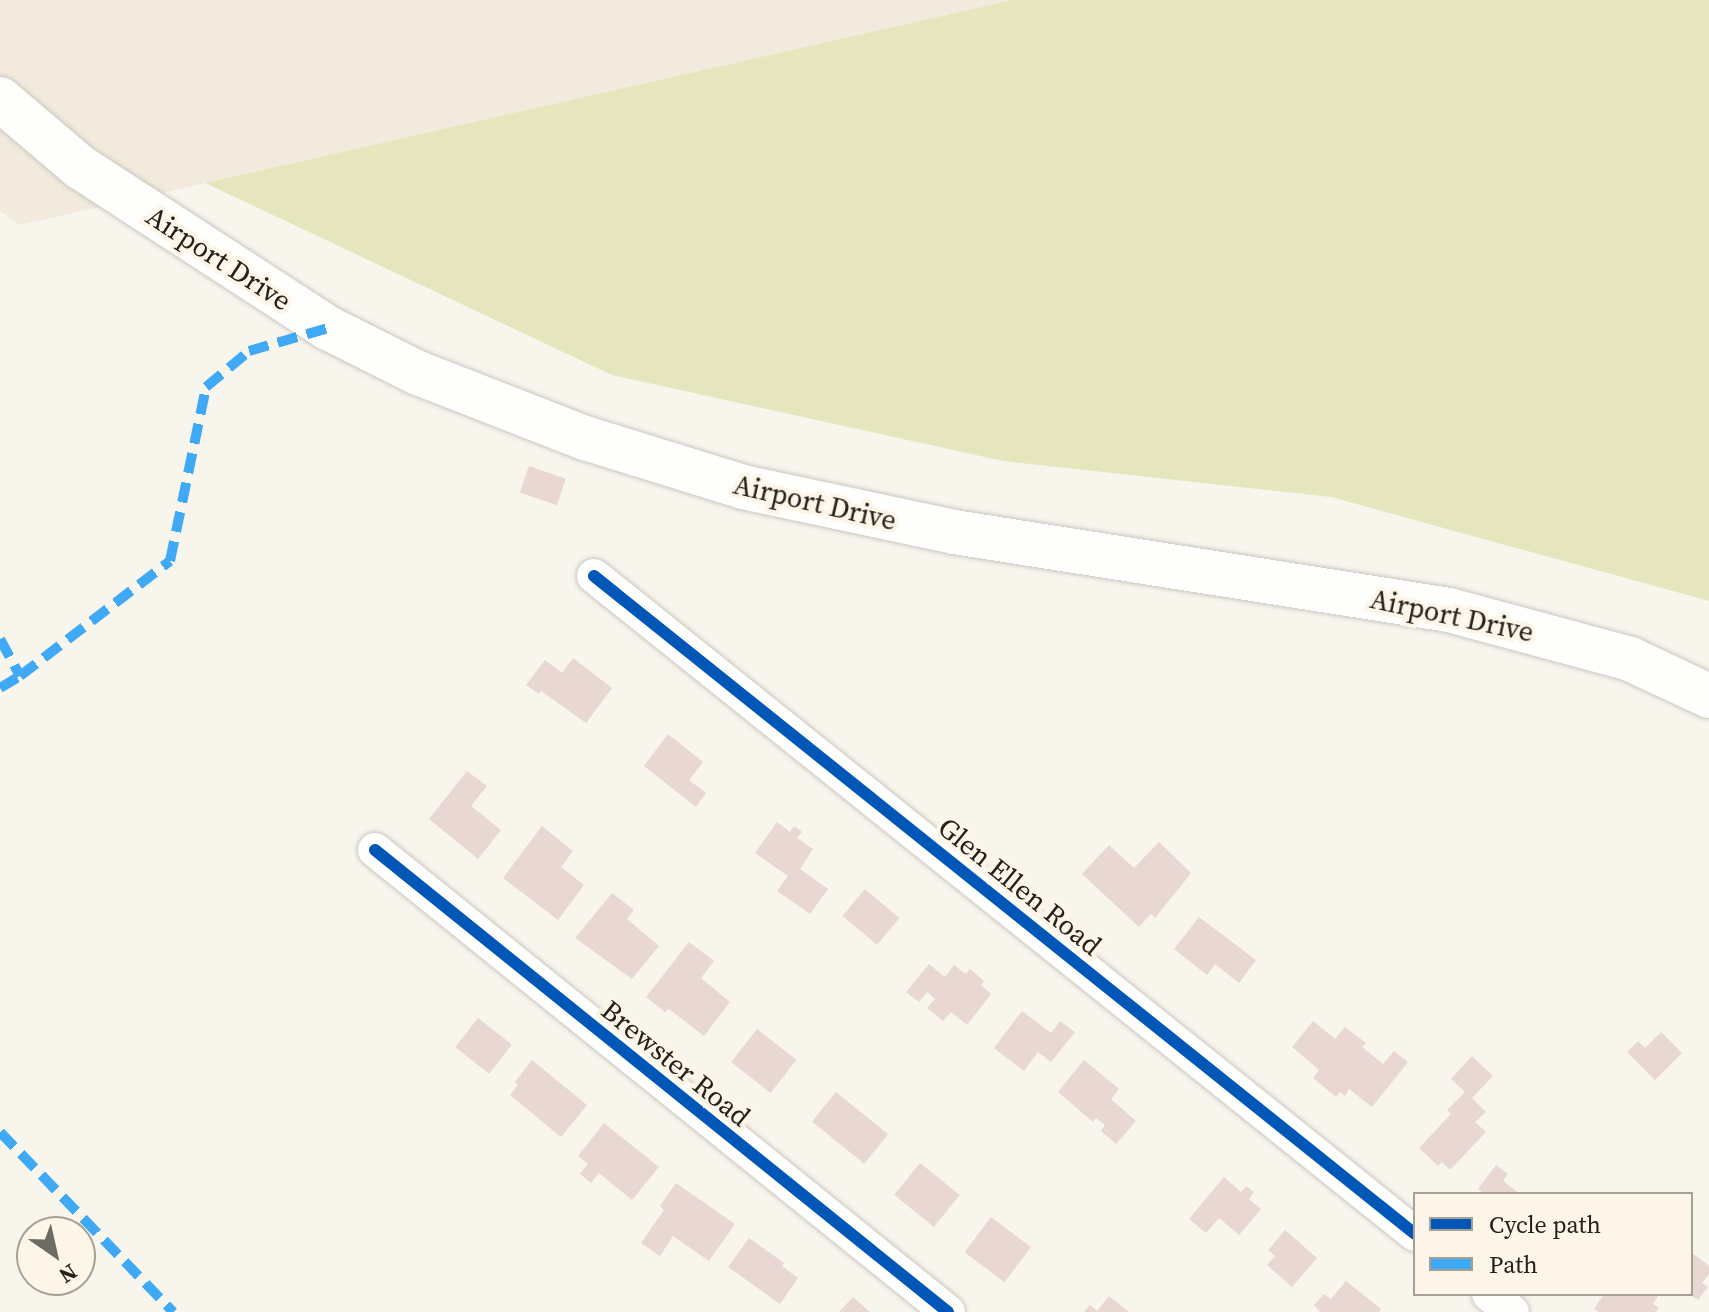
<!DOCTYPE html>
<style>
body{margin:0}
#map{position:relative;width:1709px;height:1312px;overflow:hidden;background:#f8f5ed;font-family:"Source Serif 4",serif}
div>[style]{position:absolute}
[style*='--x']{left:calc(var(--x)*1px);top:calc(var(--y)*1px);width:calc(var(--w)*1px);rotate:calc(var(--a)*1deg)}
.built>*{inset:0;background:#f2eadc}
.green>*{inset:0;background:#e5e6bd}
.building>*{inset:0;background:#e8d7d2;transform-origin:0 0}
.roads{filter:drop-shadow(0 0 2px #cac7c1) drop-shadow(0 0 2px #cac7c1)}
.minor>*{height:34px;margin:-17px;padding:0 17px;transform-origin:17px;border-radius:17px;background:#fefefc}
.major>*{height:44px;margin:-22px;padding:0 22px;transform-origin:22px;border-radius:22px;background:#fefefc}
.quiet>*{height:10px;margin-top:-5px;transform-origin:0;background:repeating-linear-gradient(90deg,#3fa9f5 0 20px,transparent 0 30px)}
.cycleway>*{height:12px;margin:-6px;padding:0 6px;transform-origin:6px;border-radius:6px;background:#0057b8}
span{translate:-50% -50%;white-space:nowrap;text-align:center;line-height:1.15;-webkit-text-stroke:8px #fdf6e8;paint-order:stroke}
.street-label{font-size:28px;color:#23211c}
.legend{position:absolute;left:1413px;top:1192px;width:280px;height:104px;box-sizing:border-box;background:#fdf6e8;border:2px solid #a6a196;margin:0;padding:10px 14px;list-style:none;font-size:24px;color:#23211c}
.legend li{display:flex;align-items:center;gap:16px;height:40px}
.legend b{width:40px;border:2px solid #a6a196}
.north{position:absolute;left:16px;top:1216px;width:80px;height:80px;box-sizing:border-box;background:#fdf6e8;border:2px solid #a6a196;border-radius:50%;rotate:146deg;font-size:22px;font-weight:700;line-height:32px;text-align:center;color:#23211c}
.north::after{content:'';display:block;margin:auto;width:28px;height:36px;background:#6e6b65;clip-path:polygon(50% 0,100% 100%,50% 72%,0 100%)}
</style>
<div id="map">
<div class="built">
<i style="clip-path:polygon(0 0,1012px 0,20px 225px,0 211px)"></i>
</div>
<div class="green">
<i style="clip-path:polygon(1012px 0,1709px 0,1709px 601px,1331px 497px,1003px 461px,612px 375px,205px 183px)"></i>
</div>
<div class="building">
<i style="left:529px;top:466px;width:39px;height:28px;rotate:19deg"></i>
<i style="clip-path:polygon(573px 658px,612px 688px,586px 723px,541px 691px,539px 694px,526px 685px,545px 660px,562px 673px)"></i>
<i style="clip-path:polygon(668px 734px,703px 762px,689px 780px,706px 793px,696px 807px,644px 766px)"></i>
<i style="clip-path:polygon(467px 771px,487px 786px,471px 806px,501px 830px,478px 859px,429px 819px)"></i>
<i style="clip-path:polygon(777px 822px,790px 832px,794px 826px,802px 832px,797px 838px,813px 849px,800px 869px,828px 889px,810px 914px,777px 891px,788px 876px,755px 853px)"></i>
<i style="clip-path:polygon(542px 826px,573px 851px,561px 867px,584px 885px,558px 920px,503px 878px)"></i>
<i style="clip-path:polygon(1159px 842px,1191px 873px,1155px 918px,1151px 914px,1139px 927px,1082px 874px,1109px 845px,1134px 868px)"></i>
<i style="left:865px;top:889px;width:45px;height:35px;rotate:40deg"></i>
<i style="clip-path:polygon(612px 893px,634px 910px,627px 919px,659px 946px,632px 979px,575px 938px)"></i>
<i style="clip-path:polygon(1199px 917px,1256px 960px,1239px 983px,1215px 964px,1207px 975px,1174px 949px)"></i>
<i style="clip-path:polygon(689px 942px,714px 961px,701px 978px,730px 1002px,704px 1036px,669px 1009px,665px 1012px,646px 997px)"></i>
<i style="clip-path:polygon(929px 964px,945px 977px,954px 965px,966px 974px,970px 969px,984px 981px,981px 985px,991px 994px,967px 1025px,951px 1012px,943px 1021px,927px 1008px,935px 999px,927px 992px,919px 1002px,906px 992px)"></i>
<i style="clip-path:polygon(1022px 1011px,1051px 1033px,1060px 1021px,1075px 1032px,1051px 1062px,1038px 1052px,1024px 1071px,994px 1048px)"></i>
<i style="left:478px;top:1018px;width:43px;height:37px;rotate:38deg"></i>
<i style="clip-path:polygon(1313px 1021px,1335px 1039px,1345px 1027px,1366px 1043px,1362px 1047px,1383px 1064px,1394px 1051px,1408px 1062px,1372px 1107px,1349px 1089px,1345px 1096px,1340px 1092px,1336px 1097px,1313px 1078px,1319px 1070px,1292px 1047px)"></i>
<i style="left:757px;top:1029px;width:50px;height:42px;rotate:38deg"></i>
<i style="clip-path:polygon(1661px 1032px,1682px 1053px,1655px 1080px,1627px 1052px,1638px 1041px,1645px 1048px)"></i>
<i style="clip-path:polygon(1472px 1056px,1493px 1076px,1472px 1098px,1486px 1112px,1475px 1122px,1486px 1132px,1450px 1170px,1442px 1162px,1438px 1166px,1419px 1148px,1451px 1114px,1447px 1110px,1465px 1092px,1451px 1079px)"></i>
<i style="clip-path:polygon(532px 1060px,587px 1105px,561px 1137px,510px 1095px,518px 1085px,515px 1082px)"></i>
<i style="clip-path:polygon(1084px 1060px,1119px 1089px,1111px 1099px,1136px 1121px,1116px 1144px,1101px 1131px,1105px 1125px,1096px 1118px,1093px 1122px,1058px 1092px)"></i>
<i style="left:836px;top:1092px;width:67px;height:38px;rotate:39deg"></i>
<i style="clip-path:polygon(604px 1123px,659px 1167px,632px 1200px,599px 1173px,591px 1183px,580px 1174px,588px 1164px,578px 1156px)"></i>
<i style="left:920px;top:1163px;width:51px;height:41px;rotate:39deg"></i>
<i style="clip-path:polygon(1496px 1165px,1508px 1174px,1503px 1181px,1520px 1194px,1485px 1194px,1478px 1189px)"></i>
<i style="clip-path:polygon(1224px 1177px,1241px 1192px,1246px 1186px,1254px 1192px,1249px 1199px,1261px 1209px,1239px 1235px,1219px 1218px,1206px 1233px,1189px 1219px)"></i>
<i style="clip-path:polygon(676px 1183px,735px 1224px,709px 1261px,673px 1236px,660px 1256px,641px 1243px,664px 1210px,660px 1206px)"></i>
<i style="left:991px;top:1217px;width:50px;height:44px;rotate:37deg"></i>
<i style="clip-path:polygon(1285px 1230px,1317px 1258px,1292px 1287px,1267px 1265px,1275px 1256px,1268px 1250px)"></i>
<i style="clip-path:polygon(749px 1238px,784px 1263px,782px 1266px,798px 1278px,780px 1304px,728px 1267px)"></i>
<i style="clip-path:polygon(1691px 1252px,1709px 1266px,1709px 1274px,1702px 1283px,1708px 1287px,1698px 1300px,1691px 1295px)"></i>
<i style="clip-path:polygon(1346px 1281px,1381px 1309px,1379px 1312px,1320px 1312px,1314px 1305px,1324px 1294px,1331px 1299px)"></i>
<i style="clip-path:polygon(1604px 1294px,1659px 1294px,1653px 1304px,1659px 1308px,1656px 1312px,1599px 1312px,1594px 1309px)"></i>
<i style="clip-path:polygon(1109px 1296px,1129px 1312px,1084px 1312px,1090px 1305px,1097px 1311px)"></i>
<i style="clip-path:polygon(853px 1297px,870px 1312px,839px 1312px)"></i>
</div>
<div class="roads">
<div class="minor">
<i style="--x:594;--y:576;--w:1052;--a:38.71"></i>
<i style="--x:375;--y:850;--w:736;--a:38.88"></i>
<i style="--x:1489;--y:1294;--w:29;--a:38"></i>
</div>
<div class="major">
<i style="--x:0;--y:99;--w:105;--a:40.4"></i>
<i style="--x:80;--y:167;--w:296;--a:33"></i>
<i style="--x:328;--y:328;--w:101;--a:26.6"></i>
<i style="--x:418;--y:373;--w:179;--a:21.3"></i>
<i style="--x:585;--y:438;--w:165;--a:17.2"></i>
<i style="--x:743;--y:487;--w:216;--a:12"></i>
<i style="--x:954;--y:532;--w:501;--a:8.95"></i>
<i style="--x:1449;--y:610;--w:188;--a:15.1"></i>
<i style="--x:1630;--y:659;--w:87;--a:25.1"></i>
</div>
</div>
<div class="quiet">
<i style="--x:0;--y:639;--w:42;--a:61.6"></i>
<i style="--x:20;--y:676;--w:189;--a:-37.5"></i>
<i style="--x:170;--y:561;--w:178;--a:-78.3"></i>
<i style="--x:206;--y:387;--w:56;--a:-39.9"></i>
<i style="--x:249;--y:351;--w:82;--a:-16.2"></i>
<i style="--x:0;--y:688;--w:23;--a:-31"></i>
<i style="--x:0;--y:1132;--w:250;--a:46.1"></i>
</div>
<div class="cycleway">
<i style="--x:594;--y:576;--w:1052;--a:38.71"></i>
<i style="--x:375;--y:850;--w:736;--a:38.88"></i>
</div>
<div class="street-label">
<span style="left:219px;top:258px;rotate:33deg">Airport Drive</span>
<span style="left:815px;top:502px;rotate:13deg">Airport Drive</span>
<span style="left:1452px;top:615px;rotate:12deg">Airport Drive</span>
<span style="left:1020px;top:886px;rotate:39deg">Glen Ellen Road</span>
<span style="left:676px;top:1063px;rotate:39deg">Brewster Road</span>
</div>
<ul class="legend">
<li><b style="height:10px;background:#0057b8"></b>Cycle path</li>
<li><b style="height:10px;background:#3fa9f5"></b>Path</li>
</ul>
<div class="north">N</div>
</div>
